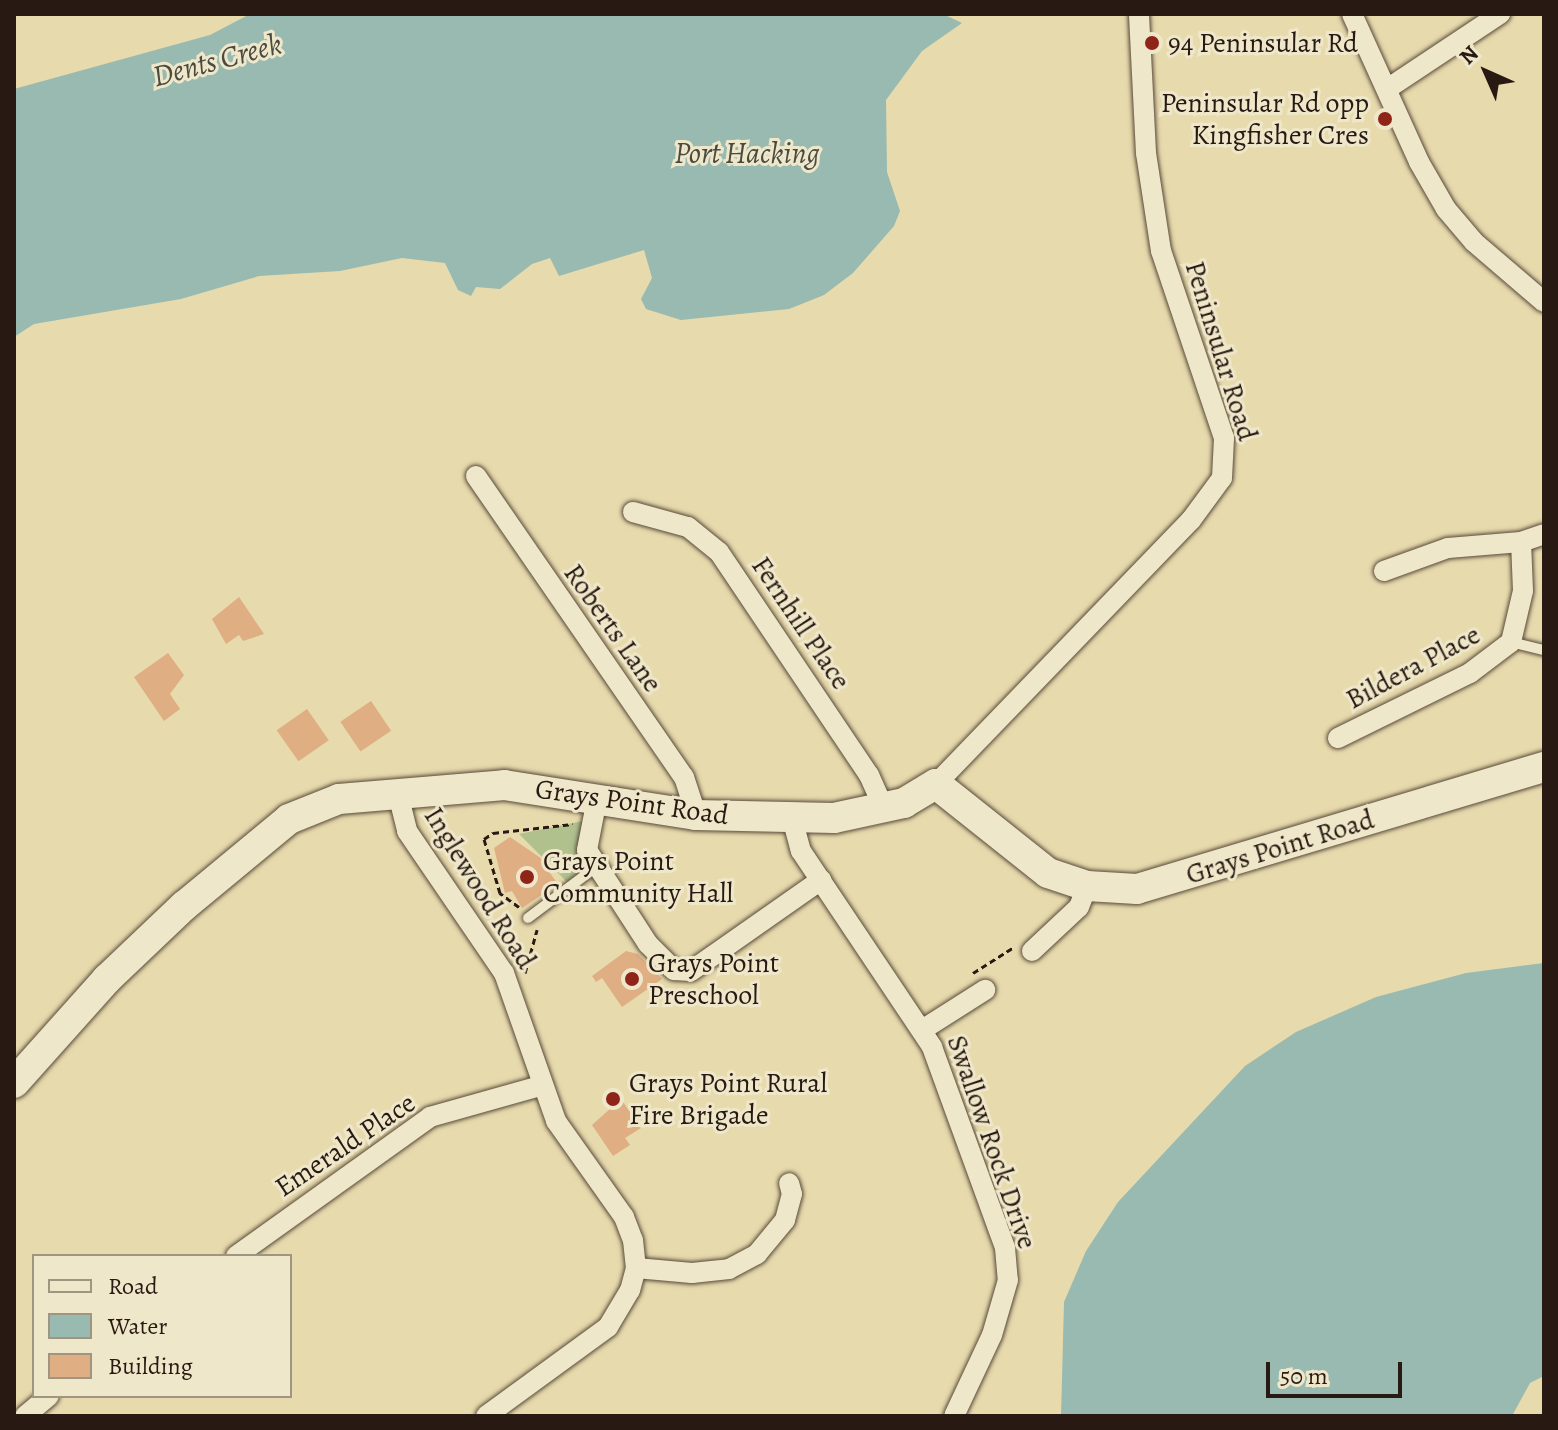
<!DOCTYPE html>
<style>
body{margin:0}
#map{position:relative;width:1558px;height:1430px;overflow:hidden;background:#e7daad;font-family:Alegreya,serif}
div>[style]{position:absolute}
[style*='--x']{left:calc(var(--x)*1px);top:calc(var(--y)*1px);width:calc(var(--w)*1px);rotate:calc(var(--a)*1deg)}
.green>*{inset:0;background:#b0c18e}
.water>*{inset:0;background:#98bab0}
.building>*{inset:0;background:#dfae83;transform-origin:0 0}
.path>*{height:3px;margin-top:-1.5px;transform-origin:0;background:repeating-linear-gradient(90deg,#281a12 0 6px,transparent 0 10px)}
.roads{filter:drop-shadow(0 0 2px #584a39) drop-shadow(0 0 2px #584a39)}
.lane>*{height:10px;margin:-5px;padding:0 5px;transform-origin:5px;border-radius:5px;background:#efe7ca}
.street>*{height:20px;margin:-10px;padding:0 10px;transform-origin:10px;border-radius:10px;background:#efe7ca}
.secondary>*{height:30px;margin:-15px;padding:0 15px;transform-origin:15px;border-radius:15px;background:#efe7ca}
.dots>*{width:22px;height:22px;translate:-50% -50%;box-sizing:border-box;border:4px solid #efe7ca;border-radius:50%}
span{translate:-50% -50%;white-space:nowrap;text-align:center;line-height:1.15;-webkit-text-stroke:6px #efe7ca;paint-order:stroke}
.poi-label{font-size:28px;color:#281a12}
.left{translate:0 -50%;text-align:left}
.right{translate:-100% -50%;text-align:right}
.street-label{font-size:28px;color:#281a12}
.water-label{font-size:30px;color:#4a4a41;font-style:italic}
.frame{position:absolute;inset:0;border:16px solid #281a12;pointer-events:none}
.legend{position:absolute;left:32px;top:1254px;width:260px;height:144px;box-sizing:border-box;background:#efe7ca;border:2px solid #9f9580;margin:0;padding:10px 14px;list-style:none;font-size:24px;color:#281a12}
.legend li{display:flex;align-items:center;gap:16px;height:40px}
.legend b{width:40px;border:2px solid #9f9580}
.north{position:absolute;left:1446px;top:32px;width:80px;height:80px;-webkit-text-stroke:6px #efe7ca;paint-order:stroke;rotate:315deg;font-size:22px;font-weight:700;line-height:32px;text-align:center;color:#281a12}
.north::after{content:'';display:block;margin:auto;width:28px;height:36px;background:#281a12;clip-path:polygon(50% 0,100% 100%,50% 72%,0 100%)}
.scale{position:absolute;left:1266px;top:1362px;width:136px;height:36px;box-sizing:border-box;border:4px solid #281a12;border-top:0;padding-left:10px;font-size:24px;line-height:28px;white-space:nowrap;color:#281a12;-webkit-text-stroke:6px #efe7ca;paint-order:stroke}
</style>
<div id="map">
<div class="green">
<i style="clip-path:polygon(583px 821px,581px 872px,568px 883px,519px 834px)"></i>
</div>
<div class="water">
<i style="clip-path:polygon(250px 14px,943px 14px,962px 23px,922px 51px,886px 100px,887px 172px,900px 211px,894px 226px,853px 273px,824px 295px,789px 309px,681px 320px,646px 309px,641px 299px,652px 278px,644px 250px,559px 276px,550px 258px,532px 264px,500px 289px,476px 287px,471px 296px,458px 290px,445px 263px,402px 258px,340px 271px,259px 276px,181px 299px,34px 324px,14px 337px,14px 89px,210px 35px)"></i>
<i style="clip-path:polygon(1544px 963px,1544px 1376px,1530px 1383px,1512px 1416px,1061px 1416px,1064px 1302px,1086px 1251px,1118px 1202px,1245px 1066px,1296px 1032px,1376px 997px,1466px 973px)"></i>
</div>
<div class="building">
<i style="clip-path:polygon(239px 597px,264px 634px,243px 641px,239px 635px,226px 644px,212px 619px)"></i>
<i style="clip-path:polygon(168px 653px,184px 675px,170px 694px,180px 709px,164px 721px,134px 677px)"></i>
<i style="left:371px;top:701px;width:36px;height:37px;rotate:56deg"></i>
<i style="left:307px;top:709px;width:38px;height:37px;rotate:55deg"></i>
<i style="clip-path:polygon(510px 837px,551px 865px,547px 869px,558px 884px,522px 908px,512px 891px,505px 893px,494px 848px)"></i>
<i style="clip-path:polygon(626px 951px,638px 954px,662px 979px,622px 1007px,602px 978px,596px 982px,592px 976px)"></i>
<i style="clip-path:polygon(621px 1099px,641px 1128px,625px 1138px,630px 1145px,613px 1156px,592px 1125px)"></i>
</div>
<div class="path">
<i style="--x:519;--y:907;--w:24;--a:-144"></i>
<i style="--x:500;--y:893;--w:56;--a:-106.5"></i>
<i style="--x:484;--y:839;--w:11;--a:-34"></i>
<i style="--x:493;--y:833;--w:80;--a:-6.5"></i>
<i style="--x:525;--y:973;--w:45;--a:-74.4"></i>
<i style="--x:973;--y:973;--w:49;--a:-32.4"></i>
</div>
<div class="roads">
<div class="lane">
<i style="--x:1511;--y:642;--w:34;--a:14"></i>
<i style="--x:528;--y:918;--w:85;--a:-36.9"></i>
</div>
<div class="street">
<i style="--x:1352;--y:14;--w:162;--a:65.6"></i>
<i style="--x:1419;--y:162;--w:54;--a:60.1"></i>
<i style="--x:1446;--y:209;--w:43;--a:49.7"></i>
<i style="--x:1474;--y:242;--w:92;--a:40.6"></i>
<i style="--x:1387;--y:89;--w:136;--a:-33.6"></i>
<i style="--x:476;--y:476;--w:366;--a:55.4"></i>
<i style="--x:684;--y:777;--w:40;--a:72"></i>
<i style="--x:633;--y:512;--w:57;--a:15.3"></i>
<i style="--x:688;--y:527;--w:40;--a:39"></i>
<i style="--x:719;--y:552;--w:269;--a:56.1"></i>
<i style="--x:869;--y:775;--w:37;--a:66"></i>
<i style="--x:1384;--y:571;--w:68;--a:-19.8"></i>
<i style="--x:1448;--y:548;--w:73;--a:-4.7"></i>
<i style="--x:1521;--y:542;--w:24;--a:-19"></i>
<i style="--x:1338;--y:738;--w:147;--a:-26.2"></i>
<i style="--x:1470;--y:673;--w:51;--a:-37.1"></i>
<i style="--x:1511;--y:642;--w:52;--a:-76.8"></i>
<i style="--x:1523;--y:591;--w:49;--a:-92.3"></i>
<i style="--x:936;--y:784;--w:367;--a:-46"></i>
<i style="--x:1191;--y:520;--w:52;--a:-53.6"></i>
<i style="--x:1222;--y:478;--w:40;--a:-87.1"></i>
<i style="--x:1224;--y:438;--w:197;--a:-108.6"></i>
<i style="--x:1161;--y:251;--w:99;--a:-98.7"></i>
<i style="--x:1146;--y:153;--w:139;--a:-92.9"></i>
<i style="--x:398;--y:794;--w:38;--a:76"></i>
<i style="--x:407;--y:831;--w:172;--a:55.7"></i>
<i style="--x:504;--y:973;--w:157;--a:70.6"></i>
<i style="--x:556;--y:1121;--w:118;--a:54.7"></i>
<i style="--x:624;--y:1217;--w:25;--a:69"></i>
<i style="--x:633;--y:1240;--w:28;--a:84"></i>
<i style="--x:636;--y:1268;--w:23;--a:105"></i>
<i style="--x:630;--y:1290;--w:43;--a:120.7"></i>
<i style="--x:608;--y:1327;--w:151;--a:143.9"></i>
<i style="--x:597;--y:799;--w:52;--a:101.1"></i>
<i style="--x:587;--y:850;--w:112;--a:57"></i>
<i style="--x:648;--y:944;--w:37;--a:45"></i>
<i style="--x:674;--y:970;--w:17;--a:3"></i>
<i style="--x:691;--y:971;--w:159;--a:-35"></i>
<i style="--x:792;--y:818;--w:34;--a:75"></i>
<i style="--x:801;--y:851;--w:236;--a:56.2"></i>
<i style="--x:932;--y:1047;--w:214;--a:70"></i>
<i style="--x:1005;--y:1248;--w:32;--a:85"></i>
<i style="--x:1008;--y:1280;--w:57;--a:106.2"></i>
<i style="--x:992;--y:1335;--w:89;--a:115.1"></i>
<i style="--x:1032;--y:951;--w:64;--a:-43.1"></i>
<i style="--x:1079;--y:907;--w:22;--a:-69"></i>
<i style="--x:922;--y:1030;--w:75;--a:-32.4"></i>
<i style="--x:236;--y:1256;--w:239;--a:-35.6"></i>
<i style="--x:430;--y:1117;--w:114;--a:-15.7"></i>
<i style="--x:636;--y:1268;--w:56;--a:5.1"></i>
<i style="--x:692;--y:1273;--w:37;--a:-6"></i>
<i style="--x:729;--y:1269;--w:32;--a:-28"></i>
<i style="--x:757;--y:1254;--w:44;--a:-50.5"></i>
<i style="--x:785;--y:1220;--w:27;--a:-75"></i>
<i style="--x:792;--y:1194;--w:11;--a:-105"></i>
<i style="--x:25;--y:1416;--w:31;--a:-40"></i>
</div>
<div class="secondary">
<i style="--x:14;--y:1083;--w:140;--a:-48.2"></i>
<i style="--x:107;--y:979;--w:106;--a:-43.5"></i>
<i style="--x:184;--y:906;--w:136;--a:-39.6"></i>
<i style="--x:289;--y:819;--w:54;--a:-21.8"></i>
<i style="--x:339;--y:799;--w:166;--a:-4.8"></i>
<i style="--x:504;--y:785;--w:194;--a:8.9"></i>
<i style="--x:696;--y:815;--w:138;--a:1.2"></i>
<i style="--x:834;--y:818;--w:72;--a:-12.1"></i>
<i style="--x:904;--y:803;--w:37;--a:-31"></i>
<i style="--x:936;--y:784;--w:143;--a:38.5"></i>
<i style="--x:1048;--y:873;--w:41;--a:18.4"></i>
<i style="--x:1087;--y:886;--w:50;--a:3.4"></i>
<i style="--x:1137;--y:889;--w:425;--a:-16.7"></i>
</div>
</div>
<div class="dots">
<i style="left:1152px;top:43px;background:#8f2418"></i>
<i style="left:1385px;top:119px;background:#8f2418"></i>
<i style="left:527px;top:877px;background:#8f2418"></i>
<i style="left:632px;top:979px;background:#8f2418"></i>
<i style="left:613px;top:1099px;background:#8f2418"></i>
</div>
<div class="poi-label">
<span class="left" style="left:1168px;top:43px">94 Peninsular Rd</span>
<span class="right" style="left:1369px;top:119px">Peninsular Rd opp<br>Kingfisher Cres</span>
<span class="left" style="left:543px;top:877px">Grays Point<br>Community Hall</span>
<span class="left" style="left:648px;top:979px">Grays Point<br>Preschool</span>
<span class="left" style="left:629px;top:1099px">Grays Point Rural<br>Fire Brigade</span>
</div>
<div class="street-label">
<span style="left:1221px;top:351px;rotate:73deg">Peninsular Road</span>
<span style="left:801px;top:623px;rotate:56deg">Fernhill Place</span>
<span style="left:613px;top:628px;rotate:55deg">Roberts Lane</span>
<span style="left:1413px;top:667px;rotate:-28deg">Bildera Place</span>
<span style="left:632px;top:802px;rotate:8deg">Grays Point Road</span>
<span style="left:1280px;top:847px;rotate:-17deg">Grays Point Road</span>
<span style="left:480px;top:888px;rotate:58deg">Inglewood Road</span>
<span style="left:992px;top:1142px;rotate:71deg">Swallow Rock Drive</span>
<span style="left:345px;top:1145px;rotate:-34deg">Emerald Place</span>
</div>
<div class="water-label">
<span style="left:217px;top:60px;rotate:-15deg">Dents Creek</span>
<span style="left:747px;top:153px">Port Hacking</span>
</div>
<div class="frame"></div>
<ul class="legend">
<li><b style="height:10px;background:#efe7ca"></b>Road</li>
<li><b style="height:22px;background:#98bab0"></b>Water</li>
<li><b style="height:22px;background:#dfae83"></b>Building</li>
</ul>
<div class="north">N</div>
<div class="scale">50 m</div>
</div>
